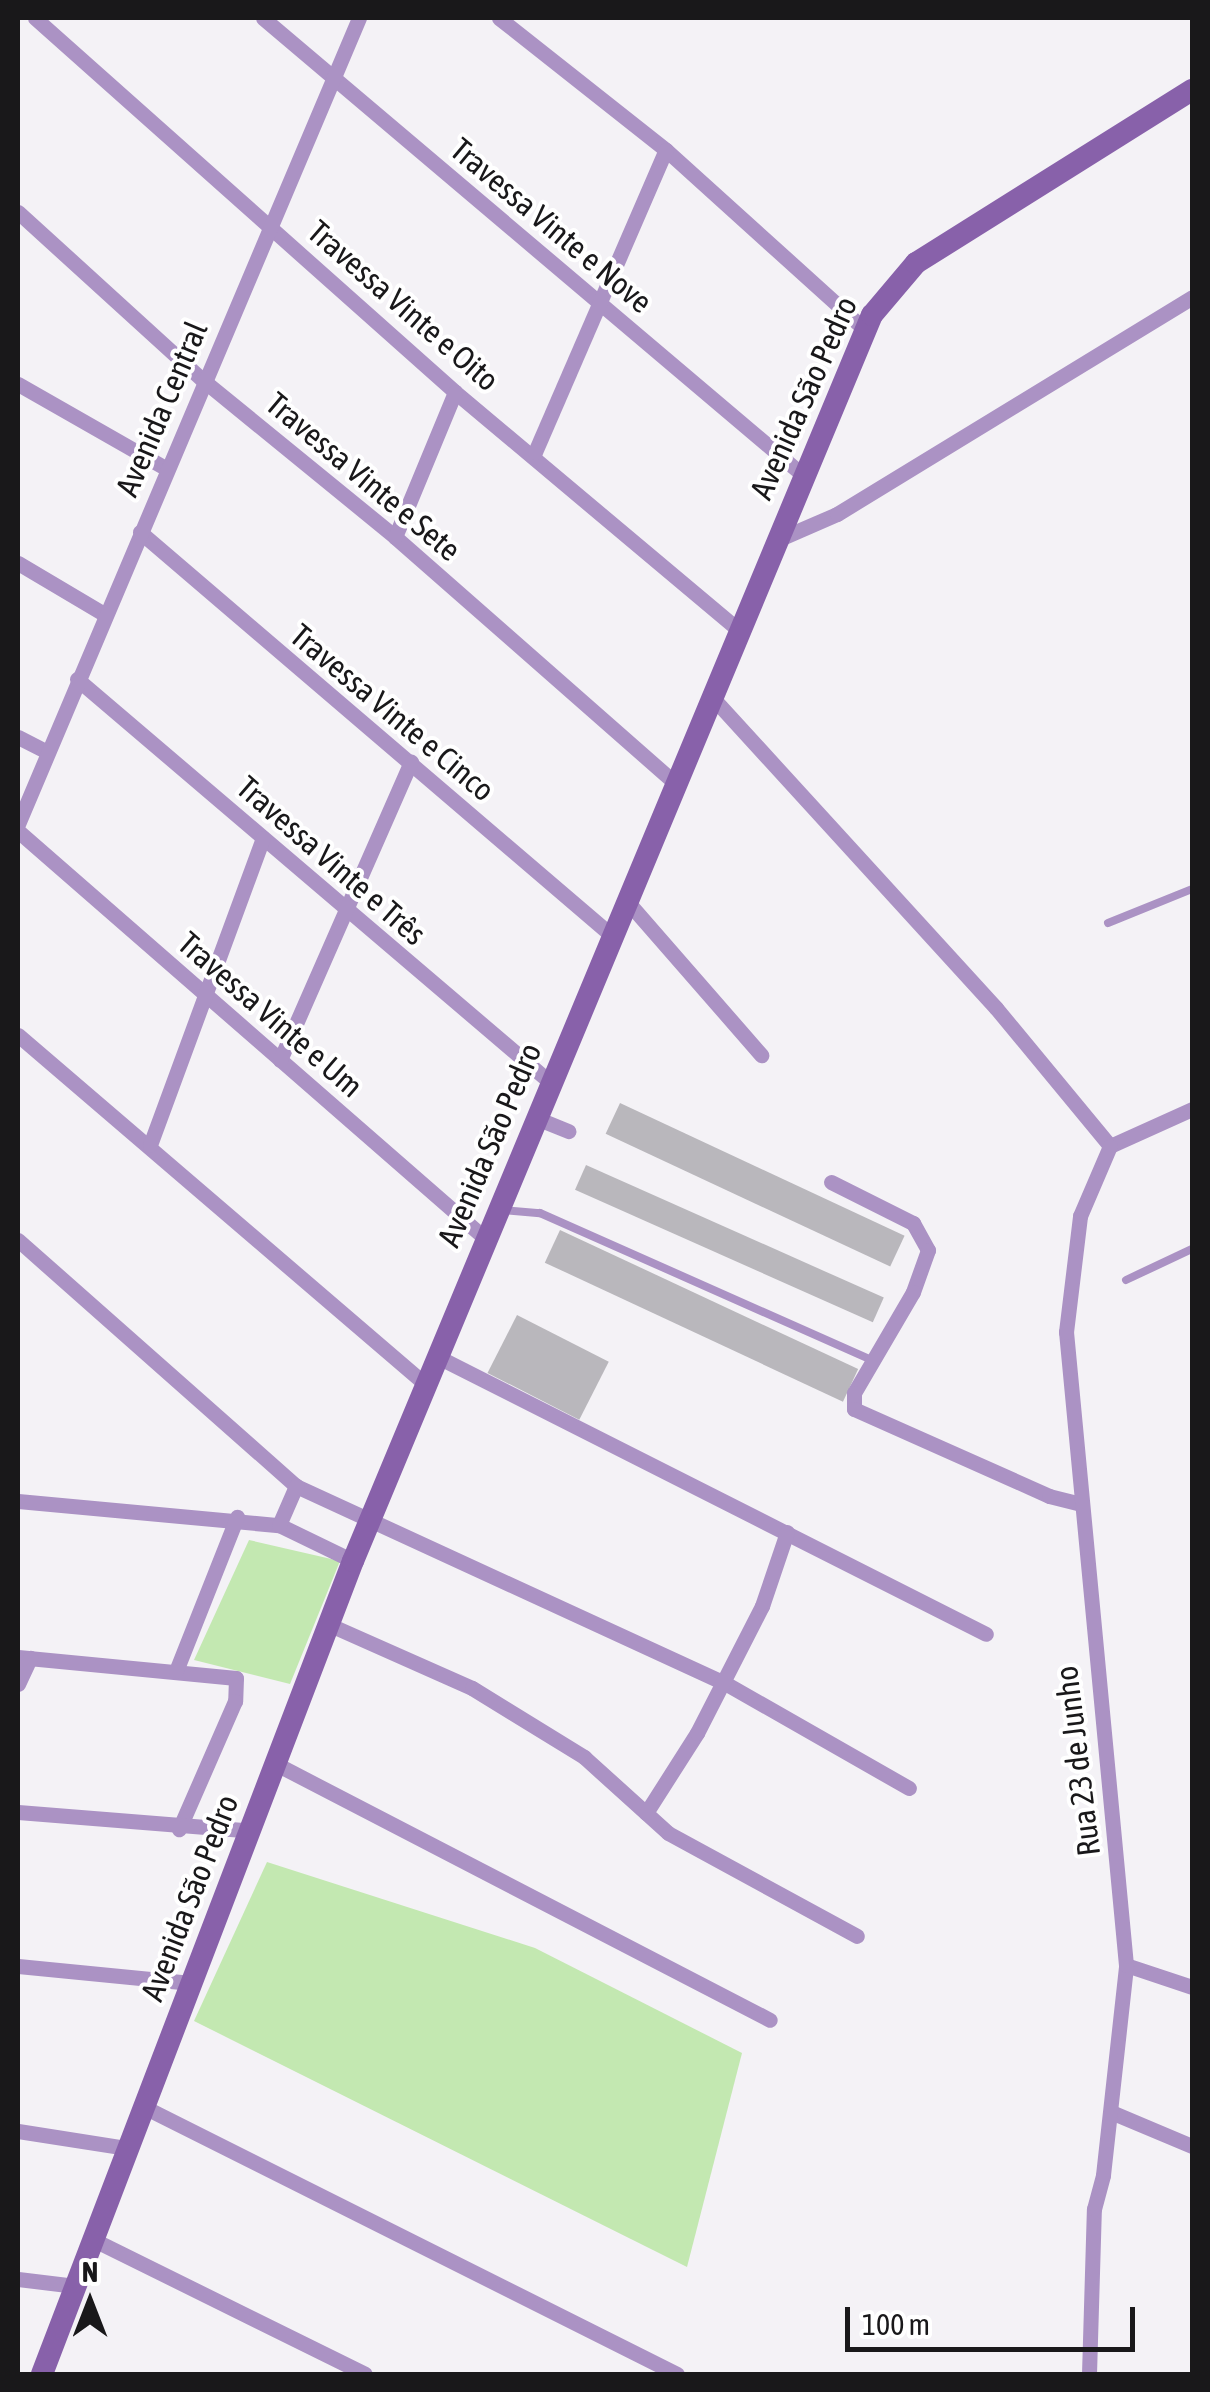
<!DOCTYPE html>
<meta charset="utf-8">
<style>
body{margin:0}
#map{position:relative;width:1210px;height:2392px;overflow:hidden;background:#f4f2f6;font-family:"Asap Condensed",sans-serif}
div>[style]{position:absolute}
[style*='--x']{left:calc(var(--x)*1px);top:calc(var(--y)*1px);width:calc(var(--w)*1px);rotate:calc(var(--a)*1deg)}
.green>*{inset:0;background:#c3e8b1}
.building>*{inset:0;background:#b9b7bc;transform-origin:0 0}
.lane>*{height:8px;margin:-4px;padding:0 4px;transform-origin:4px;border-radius:4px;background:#ab92c4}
.street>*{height:15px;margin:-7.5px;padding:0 7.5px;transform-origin:7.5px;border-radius:7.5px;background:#ab92c4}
.secondary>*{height:22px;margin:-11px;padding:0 11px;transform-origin:11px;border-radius:11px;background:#8861aa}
span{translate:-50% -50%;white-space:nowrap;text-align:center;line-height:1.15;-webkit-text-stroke:8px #fff;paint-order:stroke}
.street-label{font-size:32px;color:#19181a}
.frame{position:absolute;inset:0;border:20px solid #19181a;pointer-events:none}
.north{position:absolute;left:40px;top:2252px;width:100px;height:100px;-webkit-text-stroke:8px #fff;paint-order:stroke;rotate:0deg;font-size:28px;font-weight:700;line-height:40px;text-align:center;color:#19181a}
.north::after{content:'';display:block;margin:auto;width:35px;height:45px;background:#19181a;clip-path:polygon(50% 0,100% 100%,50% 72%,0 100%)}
.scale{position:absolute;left:845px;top:2307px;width:290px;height:45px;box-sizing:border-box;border:5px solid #19181a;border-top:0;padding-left:12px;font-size:30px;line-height:35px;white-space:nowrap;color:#19181a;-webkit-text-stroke:8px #fff;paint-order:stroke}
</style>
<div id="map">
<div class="green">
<i style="clip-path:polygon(249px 1540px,340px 1561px,290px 1684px,194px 1660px)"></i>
<i style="clip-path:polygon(267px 1862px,535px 1948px,742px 2053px,687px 2267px,194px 2021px)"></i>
</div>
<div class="building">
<i style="left:620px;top:1103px;width:314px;height:34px;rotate:25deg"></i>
<i style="left:586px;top:1165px;width:326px;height:27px;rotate:24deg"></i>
<i style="left:560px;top:1230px;width:329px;height:36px;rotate:25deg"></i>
<i style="left:517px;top:1315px;width:103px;height:65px;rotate:27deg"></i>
</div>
<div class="lane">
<i style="--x:1108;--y:923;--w:91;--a:-22"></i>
<i style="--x:503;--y:1210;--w:37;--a:5"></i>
<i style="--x:540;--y:1213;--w:363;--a:23.9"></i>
<i style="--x:1126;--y:1280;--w:73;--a:-25.2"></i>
</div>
<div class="street">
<i style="--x:35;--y:18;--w:562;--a:41.68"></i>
<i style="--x:455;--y:392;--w:371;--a:40"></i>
<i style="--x:263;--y:18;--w:709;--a:40.25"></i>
<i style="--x:499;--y:18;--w:213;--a:38.3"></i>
<i style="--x:666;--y:150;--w:267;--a:42.1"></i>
<i style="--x:18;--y:212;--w:251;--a:42.3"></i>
<i style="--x:204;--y:381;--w:247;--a:39.2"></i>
<i style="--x:395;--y:537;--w:371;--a:41.3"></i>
<i style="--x:18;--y:384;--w:169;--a:29.7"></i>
<i style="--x:535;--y:452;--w:329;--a:-66.6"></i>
<i style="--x:140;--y:532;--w:620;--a:40.55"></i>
<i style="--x:395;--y:537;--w:157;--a:-67.5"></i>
<i style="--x:777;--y:540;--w:65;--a:-23.4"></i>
<i style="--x:837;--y:514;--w:416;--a:-31.4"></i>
<i style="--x:18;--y:563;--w:100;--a:30.7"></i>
<i style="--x:77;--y:679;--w:623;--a:40.44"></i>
<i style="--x:712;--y:697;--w:421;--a:47.6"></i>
<i style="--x:996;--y:1008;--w:179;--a:50.4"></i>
<i style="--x:18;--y:737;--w:30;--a:27"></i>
<i style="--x:18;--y:824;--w:875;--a:-67.07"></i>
<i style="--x:18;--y:831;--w:622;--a:41.09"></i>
<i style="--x:626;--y:900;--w:206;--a:48.9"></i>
<i style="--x:18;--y:1035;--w:536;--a:40.61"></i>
<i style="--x:280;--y:1060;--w:326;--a:-66.3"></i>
<i style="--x:536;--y:1118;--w:35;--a:22"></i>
<i style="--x:150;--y:1145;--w:327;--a:-69.8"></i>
<i style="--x:1110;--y:1146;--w:90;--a:-24.3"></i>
<i style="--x:831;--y:1182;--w:92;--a:26.6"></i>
<i style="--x:913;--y:1223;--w:31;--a:61"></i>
<i style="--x:928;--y:1250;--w:45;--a:109.7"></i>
<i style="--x:913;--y:1292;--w:117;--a:120.3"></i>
<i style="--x:854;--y:1393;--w:16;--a:90"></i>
<i style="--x:854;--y:1409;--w:214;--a:24"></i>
<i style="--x:1049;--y:1496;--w:33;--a:14"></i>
<i style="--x:18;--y:1240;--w:371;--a:41.5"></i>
<i style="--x:296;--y:1486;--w:470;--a:24.7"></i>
<i style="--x:723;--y:1682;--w:214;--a:29.7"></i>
<i style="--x:436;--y:1356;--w:616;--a:26.81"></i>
<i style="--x:18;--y:1501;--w:262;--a:5.3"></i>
<i style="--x:279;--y:1525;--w:82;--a:25.9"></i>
<i style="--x:279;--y:1525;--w:43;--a:-66.4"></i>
<i style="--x:330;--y:1625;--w:155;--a:23.9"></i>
<i style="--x:472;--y:1688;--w:132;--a:31.6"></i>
<i style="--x:584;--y:1757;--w:113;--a:42.1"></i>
<i style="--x:668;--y:1833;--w:215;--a:28.6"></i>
<i style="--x:18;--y:1657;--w:219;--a:5.5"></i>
<i style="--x:236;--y:1678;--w:23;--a:92"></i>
<i style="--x:235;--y:1701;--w:140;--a:113.6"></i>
<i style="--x:176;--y:1671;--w:166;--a:-68.4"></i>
<i style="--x:18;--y:1684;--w:29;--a:-65"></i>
<i style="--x:276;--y:1764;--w:556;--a:27.39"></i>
<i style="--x:18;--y:1812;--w:235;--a:4.6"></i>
<i style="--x:646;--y:1813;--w:95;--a:-57.5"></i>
<i style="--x:697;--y:1733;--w:143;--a:-62.9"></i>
<i style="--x:762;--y:1606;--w:78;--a:-71.3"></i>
<i style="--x:1126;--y:1965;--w:70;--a:18.4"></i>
<i style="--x:18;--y:1966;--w:174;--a:5.6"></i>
<i style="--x:144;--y:2107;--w:596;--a:26.61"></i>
<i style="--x:1111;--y:2112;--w:88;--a:22.8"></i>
<i style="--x:18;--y:2131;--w:109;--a:8.9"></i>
<i style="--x:94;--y:2240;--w:302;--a:26.3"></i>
<i style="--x:18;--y:2279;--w:58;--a:6.9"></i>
<i style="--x:1089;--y:2374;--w:165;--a:-88.3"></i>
<i style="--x:1094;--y:2209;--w:35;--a:-75"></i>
<i style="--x:1103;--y:2175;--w:211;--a:-83.7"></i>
<i style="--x:1126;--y:1965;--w:636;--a:-95.41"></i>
<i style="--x:1066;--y:1332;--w:117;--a:-83.1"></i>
<i style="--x:1080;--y:1216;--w:76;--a:-66.8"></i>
</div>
<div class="secondary">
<i style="--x:42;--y:2374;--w:870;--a:-69.07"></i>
<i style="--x:353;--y:1561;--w:1350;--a:-67.39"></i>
<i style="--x:872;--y:315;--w:68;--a:-49.8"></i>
<i style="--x:916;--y:263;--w:326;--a:-32.1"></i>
</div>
<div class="street-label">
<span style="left:551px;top:226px;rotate:40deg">Travessa Vinte e Nove</span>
<span style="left:403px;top:306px;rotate:41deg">Travessa Vinte e Oito</span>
<span style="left:804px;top:398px;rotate:-66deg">Avenida São Pedro</span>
<span style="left:162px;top:409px;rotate:-67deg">Avenida Central</span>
<span style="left:363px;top:477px;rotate:40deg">Travessa Vinte e Sete</span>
<span style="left:392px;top:713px;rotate:40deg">Travessa Vinte e Cinco</span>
<span style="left:331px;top:861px;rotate:41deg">Travessa Vinte e Três</span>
<span style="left:270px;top:1015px;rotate:41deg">Travessa Vinte e Um</span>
<span style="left:490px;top:1145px;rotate:-67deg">Avenida São Pedro</span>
<span style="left:1078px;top:1761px;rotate:-97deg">Rua 23 de Junho</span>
<span style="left:190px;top:1898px;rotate:-69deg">Avenida São Pedro</span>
</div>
<div class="frame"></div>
<div class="north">N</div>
<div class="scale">100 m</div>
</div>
